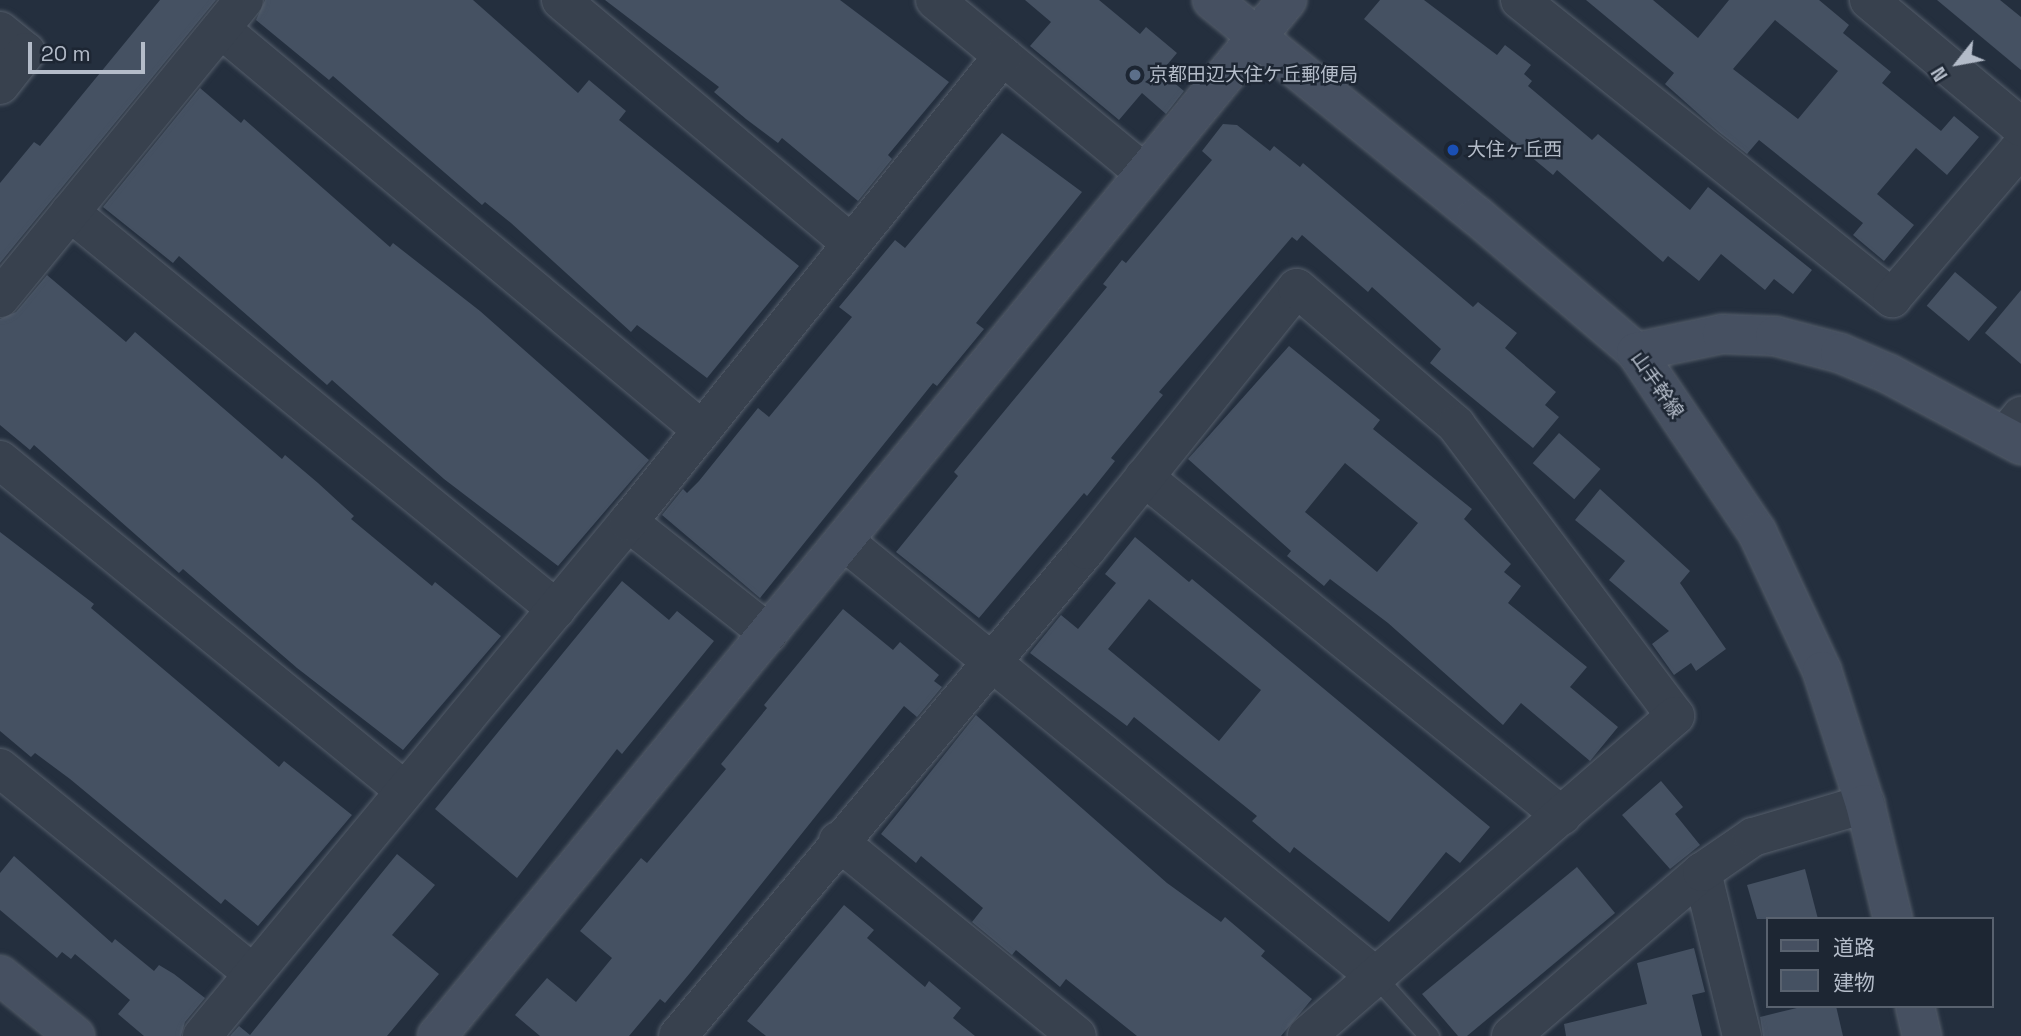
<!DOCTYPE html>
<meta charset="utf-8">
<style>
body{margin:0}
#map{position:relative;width:2021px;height:1036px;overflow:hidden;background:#242f3e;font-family:"Space Grotesk","Noto Sans JP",sans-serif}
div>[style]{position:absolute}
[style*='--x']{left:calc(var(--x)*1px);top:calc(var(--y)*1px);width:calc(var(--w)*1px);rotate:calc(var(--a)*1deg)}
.building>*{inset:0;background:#455162;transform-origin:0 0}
.roads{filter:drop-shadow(0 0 2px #565f6c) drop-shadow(0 0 2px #565f6c)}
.lane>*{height:19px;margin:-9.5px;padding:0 9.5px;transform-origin:9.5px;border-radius:9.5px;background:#38414e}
.street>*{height:38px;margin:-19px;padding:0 19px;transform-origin:19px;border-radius:19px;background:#38414e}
.secondary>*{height:38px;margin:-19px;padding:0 19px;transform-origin:19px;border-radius:19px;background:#465061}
.dots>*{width:19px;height:19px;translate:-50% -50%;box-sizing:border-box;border:4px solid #1d2633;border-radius:50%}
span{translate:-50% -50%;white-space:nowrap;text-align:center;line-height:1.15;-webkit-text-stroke:5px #1d2633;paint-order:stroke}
.poi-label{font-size:19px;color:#b4bcc9}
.left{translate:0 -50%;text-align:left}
.street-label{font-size:19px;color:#b4bcc9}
.legend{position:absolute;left:1766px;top:917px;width:228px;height:91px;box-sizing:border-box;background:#1d2633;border:2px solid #59626f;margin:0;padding:9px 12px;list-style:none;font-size:21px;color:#b4bcc9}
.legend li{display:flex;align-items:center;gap:14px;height:35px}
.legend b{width:35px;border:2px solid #59626f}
.north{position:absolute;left:1923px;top:28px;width:70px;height:70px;-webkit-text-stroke:5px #1d2633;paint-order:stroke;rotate:239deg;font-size:19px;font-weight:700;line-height:28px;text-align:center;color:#b4bcc9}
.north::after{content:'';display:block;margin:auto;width:24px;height:32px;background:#b4bcc9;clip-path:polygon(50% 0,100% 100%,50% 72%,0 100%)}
.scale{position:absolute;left:28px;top:42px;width:117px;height:32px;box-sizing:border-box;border:4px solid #b4bcc9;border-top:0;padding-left:9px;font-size:21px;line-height:24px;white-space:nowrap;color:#b4bcc9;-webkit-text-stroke:5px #1d2633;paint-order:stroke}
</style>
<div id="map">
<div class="building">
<i style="clip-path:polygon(160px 0,216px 0,0 263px,0 183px,34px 142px,40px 146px)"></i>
<i style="clip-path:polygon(265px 0,473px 0,578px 93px,589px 80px,626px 111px,619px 120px,799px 266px,707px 378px,637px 325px,631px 332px,511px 223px,485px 202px,482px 205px,333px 76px,329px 80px,256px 20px)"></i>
<i style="clip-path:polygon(605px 0,840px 0,949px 82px,888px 155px,892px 159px,858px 201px,782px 138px,778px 143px,746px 119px,714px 92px,719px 87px)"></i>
<i style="clip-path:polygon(1025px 0,1099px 0,1140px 34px,1146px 27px,1177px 53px,1161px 72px,1184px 91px,1166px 114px,1142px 93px,1119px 120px,1030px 46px,1051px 22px)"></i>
<i style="clip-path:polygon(1380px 0,1424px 0,1497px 55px,1505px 45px,1531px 65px,1524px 74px,1532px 81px,1528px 86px,1592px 140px,1598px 134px,1690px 210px,1708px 187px,1812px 270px,1793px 294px,1774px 279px,1765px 290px,1721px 254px,1699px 281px,1668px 256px,1663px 262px,1557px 170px,1553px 175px,1364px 19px)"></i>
<i style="clip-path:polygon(evenodd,1586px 0,1653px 0,1698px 38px,1729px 0,1819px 0,1849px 25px,1843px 33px,1891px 72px,1882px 83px,1941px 131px,1954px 116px,1979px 137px,1947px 175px,1916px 148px,1877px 194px,1914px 225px,1884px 261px,1853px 235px,1863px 223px,1759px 140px,1747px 154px,1719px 132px,1665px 84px,1674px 73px,1586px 0,1775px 20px,1838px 71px,1798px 119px,1733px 69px,1775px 20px)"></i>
<i style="clip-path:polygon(1937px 0,2000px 0,2021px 17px,2021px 70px)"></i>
<i style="clip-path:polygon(200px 88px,241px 123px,244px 119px,390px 247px,393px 243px,480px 311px,649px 460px,558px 566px,444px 479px,332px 380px,327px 385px,179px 256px,173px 263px,103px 207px)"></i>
<i style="clip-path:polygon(1223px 124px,1237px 125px,1270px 151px,1274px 146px,1300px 167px,1303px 163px,1473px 307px,1478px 302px,1517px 333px,1505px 348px,1556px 392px,1545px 405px,1559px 417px,1533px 448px,1430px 363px,1441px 349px,1372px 287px,1368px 292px,1302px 235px,1297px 241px,1292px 237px,1159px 392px,1163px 395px,1111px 458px,1115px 461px,1087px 496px,1084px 493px,979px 618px,896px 552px,958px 476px,954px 472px,1107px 287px,1103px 284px,1122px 260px,1126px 263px,1212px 160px,1202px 151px)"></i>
<i style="clip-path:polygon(1002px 133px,1082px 192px,976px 323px,984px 329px,937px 386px,933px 383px,760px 598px,662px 515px,683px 489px,687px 493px,699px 481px,758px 408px,769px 417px,852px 317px,839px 307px,895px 240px,905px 248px)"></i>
<i style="left:1955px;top:272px;width:55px;height:44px;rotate:40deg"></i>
<i style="clip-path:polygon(47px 275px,126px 342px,135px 332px,282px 459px,285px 455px,318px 483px,354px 516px,351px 519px,432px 586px,435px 582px,501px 636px,403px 750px,297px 668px,183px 569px,179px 573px,34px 445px,30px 450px,0 425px,0 319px,16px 312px)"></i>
<i style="clip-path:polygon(2021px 290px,2021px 364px,1985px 333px)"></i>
<i style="clip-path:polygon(evenodd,1289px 346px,1380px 420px,1373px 429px,1472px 509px,1464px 519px,1511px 564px,1504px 572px,1521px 586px,1508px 603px,1587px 667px,1570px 687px,1618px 727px,1590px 761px,1521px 703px,1503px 725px,1388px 623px,1330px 579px,1324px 586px,1287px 556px,1291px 551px,1188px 459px,1289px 346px,1345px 463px,1418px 523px,1377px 572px,1305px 512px,1345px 463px)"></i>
<i style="left:1559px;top:433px;width:55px;height:40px;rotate:41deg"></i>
<i style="clip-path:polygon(1600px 489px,1690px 571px,1680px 583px,1726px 649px,1696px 671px,1691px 663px,1674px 675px,1652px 644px,1669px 631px,1609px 580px,1625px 561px,1575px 520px)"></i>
<i style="clip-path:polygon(0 532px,94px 604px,91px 608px,279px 767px,284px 761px,352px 815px,258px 926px,225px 899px,221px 904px,70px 779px,35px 753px,31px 757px,0 731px)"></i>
<i style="clip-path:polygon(evenodd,1135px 537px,1189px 582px,1192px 579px,1490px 827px,1460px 863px,1446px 852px,1389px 922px,1294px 847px,1290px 853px,1252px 821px,1257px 816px,1134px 717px,1127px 726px,1030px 653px,1061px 615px,1078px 629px,1116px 583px,1105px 574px,1135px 537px,1149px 599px,1261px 690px,1219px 741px,1108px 649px,1149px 599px)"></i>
<i style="clip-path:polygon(622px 581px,669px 620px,677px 611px,714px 641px,622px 754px,617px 749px,517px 878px,435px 809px)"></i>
<i style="clip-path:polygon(843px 609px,893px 650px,900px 642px,939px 675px,934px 681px,942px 687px,917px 717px,904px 706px,690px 973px,665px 1003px,660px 999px,629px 1036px,540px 1036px,515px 1015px,547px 978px,576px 1002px,612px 958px,580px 931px,641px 858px,647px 863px,726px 769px,721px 764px,767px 708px,764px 705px)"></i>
<i style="clip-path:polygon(976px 715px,1167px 883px,1221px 922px,1225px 917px,1265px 951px,1261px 956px,1312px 999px,1281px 1036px,1137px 1036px,1066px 979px,1060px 987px,1016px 950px,1012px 955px,972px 922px,983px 908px,921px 856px,916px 863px,881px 834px)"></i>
<i style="clip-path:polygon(1661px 781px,1683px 807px,1675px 814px,1700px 845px,1670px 869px,1622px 815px)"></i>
<i style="clip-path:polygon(397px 854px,435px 885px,392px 935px,439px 974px,387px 1036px,230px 1036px,239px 1026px,250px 1035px)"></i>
<i style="clip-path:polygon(14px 856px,112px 943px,115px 939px,154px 971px,159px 965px,174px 974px,205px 998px,185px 1022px,181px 1036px,144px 1036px,118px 1014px,130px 1000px,75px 954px,71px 959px,62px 952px,57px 958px,0 910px,0 873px)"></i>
<i style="clip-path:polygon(1577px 867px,1615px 913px,1467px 1036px,1458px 1036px,1422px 994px)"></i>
<i style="clip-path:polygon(1805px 869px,1818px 919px,1757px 919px,1747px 885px)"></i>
<i style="clip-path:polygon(844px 905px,874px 930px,867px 938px,925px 987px,929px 981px,961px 1008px,953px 1018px,975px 1036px,766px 1036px,747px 1021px)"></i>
<i style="clip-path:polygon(1694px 948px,1705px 992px,1692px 995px,1702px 1036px,1566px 1036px,1564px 1024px,1647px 1004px,1637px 963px)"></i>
<i style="clip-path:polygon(1805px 1006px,1836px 1006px,1843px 1036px,1763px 1036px,1760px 1017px)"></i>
</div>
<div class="roads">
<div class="lane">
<i style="--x:1375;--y:976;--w:81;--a:48"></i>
</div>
<div class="street">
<i style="--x:561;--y:0;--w:378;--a:40"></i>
<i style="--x:935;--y:0;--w:270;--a:39.6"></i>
<i style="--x:1520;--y:0;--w:477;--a:38.7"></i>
<i style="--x:1892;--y:298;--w:199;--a:-49.5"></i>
<i style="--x:1869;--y:0;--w:198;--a:39.9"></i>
<i style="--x:221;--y:29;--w:626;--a:39.82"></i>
<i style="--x:0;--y:31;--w:33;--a:39"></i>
<i style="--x:26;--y:52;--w:42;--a:128.2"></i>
<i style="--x:70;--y:212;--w:628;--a:39.24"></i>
<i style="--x:0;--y:298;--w:385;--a:-50.7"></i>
<i style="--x:2005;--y:436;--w:26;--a:-51"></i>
<i style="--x:0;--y:460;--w:522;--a:39.24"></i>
<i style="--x:1144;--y:477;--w:538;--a:39.04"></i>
<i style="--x:628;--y:522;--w:179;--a:38.4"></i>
<i style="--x:844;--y:541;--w:686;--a:39.32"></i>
<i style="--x:0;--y:768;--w:325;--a:39.1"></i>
<i style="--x:838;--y:841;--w:308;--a:39.2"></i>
<i style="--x:1702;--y:872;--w:169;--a:76.3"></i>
<i style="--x:202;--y:1036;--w:668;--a:-50.35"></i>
<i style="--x:628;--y:522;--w:598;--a:-51.18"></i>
<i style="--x:678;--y:1036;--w:635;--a:-49.99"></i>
<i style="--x:1086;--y:550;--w:336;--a:-51.2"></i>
<i style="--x:1297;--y:288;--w:210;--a:40.7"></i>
<i style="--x:1456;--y:425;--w:364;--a:53"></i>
<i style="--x:1675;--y:716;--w:488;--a:139"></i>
<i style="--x:1511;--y:1036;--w:252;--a:-40.7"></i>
<i style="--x:1702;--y:872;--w:62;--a:-34.5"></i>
<i style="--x:1753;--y:837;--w:117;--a:-16.4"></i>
</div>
<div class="secondary">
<i style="--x:1212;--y:0;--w:342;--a:39.2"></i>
<i style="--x:1477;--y:216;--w:209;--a:40.5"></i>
<i style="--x:1636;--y:352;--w:217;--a:56.1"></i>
<i style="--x:1757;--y:532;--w:153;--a:64.9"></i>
<i style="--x:1822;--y:671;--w:140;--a:72.1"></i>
<i style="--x:1865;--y:804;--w:118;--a:76.3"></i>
<i style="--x:1636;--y:352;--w:88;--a:-11.8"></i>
<i style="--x:1722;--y:334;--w:53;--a:2.2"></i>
<i style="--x:1775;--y:336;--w:67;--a:14.7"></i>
<i style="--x:1840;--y:353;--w:53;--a:23.2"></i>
<i style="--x:1889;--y:374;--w:150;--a:28.3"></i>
<i style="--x:0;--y:975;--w:97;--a:39.1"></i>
<i style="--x:1915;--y:1006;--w:31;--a:77"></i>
<i style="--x:437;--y:1036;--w:1340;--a:-50.63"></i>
</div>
</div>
<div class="dots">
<i style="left:1135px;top:75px;background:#5c6f8a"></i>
<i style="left:1453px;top:150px;background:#1a4fb4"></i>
</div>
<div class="poi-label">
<span class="left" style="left:1149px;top:75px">京都田辺大住ケ丘郵便局</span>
<span class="left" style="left:1467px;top:150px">大住ヶ丘西</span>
</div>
<div class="street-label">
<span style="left:1657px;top:385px;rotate:55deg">山手幹線</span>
</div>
<ul class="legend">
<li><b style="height:9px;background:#465061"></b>道路</li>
<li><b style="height:19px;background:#455162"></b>建物</li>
</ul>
<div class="north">N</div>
<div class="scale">20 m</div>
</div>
